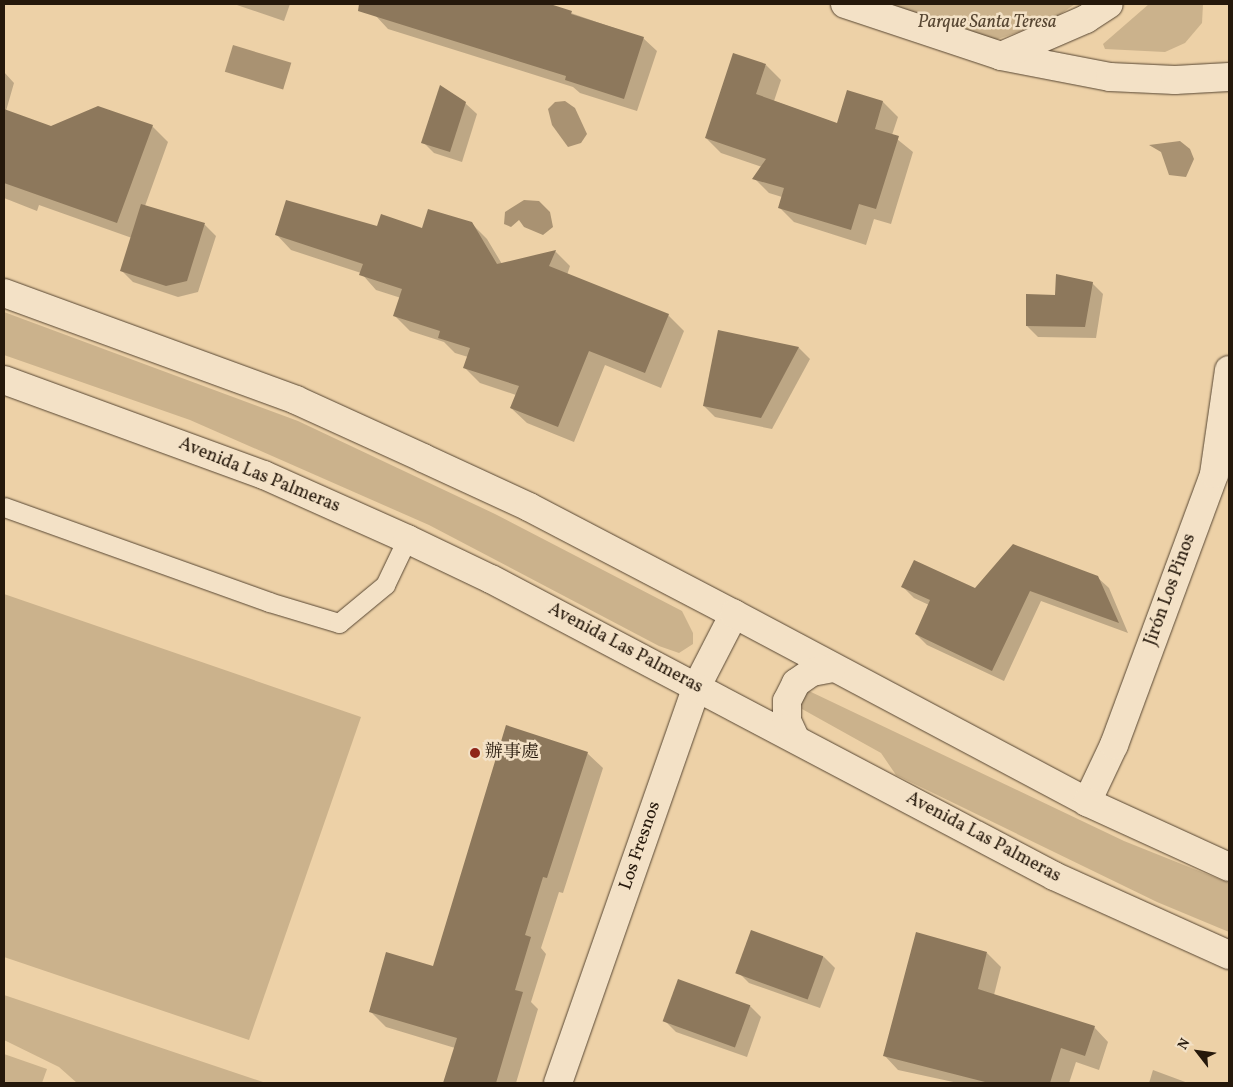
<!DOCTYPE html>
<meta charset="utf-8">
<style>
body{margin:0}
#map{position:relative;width:1233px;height:1087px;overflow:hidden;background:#edd1a7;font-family:Vollkorn,"Noto Serif SC",serif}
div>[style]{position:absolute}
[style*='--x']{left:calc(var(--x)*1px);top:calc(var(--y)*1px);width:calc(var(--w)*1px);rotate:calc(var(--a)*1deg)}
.green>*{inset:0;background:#cbb28c}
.water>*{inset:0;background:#a99272;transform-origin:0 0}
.shadow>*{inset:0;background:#0003}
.building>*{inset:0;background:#8d785c;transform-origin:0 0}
.roads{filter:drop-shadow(0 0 1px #574632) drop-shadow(0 0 1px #574632)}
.lane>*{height:19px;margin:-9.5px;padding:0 9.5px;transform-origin:9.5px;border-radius:9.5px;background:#f3e1c6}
.street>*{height:28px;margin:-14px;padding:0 14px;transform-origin:14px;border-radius:14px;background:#f3e1c6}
.secondary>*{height:28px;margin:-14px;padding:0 14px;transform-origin:14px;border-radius:14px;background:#f3e1c6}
.dots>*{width:14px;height:14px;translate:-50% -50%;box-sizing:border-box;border:2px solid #f3e1c6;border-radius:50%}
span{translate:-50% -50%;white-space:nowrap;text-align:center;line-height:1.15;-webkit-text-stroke:5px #f3e1c6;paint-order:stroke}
.park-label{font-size:18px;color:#574632;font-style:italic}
.street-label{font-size:18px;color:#25180b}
.poi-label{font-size:18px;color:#25180b}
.left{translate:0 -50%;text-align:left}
.frame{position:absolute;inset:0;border:5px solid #25180b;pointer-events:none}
.north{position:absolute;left:1173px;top:1027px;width:50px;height:50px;-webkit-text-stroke:4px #f3e1c6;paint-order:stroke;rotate:300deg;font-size:14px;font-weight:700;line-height:20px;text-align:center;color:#25180b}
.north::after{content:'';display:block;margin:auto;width:18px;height:22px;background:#25180b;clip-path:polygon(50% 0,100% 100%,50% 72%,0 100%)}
</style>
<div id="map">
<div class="green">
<i style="clip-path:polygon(871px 4px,1075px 4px,1049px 22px,986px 43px)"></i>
<i style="clip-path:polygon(1149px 4px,1203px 4px,1202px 23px,1185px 43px,1165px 52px,1105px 49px,1103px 44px)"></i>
<i style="clip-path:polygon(4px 312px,298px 421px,495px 514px,682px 611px,693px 633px,693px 644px,679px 653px,659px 646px,429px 525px,190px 420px,4px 355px)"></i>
<i style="clip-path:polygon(4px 594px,361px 717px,249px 1040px,4px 957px)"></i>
<i style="clip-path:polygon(809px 691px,1124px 841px,1229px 883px,1229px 932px,1157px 902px,896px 775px,881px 753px,802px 709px,800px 698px)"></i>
<i style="clip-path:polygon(4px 995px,266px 1083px,77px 1083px,59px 1067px,4px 1040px)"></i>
<i style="clip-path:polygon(4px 1054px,47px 1069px,42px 1083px,4px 1083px)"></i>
</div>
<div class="water">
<i style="left:233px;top:45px;width:61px;height:28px;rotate:17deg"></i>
<i style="clip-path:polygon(565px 101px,575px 108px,587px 134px,581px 143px,568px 147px,552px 125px,548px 109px,555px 102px)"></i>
<i style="clip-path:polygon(1180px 141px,1190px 149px,1194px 159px,1186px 177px,1169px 175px,1161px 152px,1149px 145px)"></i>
<i style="clip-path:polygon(524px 200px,539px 201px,550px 212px,553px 227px,543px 235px,524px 227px,519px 220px,511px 227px,504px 224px,505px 212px)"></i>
</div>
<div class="shadow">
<i style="clip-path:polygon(234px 4px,290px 4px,284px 21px)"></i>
<i style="clip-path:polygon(378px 4px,545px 4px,643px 38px,657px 51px,637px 111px,580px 93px,573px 87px,388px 29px,375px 15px)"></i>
<i style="clip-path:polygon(766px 65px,781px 80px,774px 101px,838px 124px,848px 92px,883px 102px,898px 117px,892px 135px,913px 152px,891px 224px,874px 219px,866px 245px,794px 222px,779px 207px,782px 197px,769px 193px,754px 178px,762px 167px,721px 153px,706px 138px)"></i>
<i style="clip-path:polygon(4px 72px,14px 83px,6px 111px,51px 128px,152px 126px,168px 142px,145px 206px,205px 225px,216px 236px,198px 292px,178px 297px,133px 282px,122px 271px,132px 238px,39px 205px,37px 211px,4px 198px)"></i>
<i style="clip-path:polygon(465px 103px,477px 114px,462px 162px,434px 153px,423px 142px)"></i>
<i style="clip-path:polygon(471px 223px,487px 239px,502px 264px,555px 251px,570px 266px,567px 275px,668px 315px,684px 331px,661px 388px,605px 365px,574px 442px,527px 423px,511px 408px,516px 395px,480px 383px,465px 368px,468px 357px,455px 353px,444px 342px,410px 331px,395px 316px,401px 298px,376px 290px,361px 273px,291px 250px,276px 234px,378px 228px,422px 230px)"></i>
<i style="clip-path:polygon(1092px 283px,1103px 294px,1096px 338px,1038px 337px,1027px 326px,1056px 297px)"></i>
<i style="clip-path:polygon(719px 332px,799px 348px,810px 359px,772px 429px,715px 417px,704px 406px)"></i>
<i style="clip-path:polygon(1097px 577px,1109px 588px,1128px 633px,1041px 601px,1004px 681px,927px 645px,916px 634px,929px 605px,914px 598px,903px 587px,975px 590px)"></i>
<i style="clip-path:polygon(587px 753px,603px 768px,563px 893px,559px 892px,541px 948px,546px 954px,531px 1002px,538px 1009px,516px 1083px,444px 1083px,455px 1048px,386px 1027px,370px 1011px,434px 967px)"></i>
<i style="clip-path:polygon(987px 953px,1001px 967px,994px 995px,1094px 1027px,1108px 1042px,1099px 1070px,1076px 1062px,1069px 1083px,958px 1083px,898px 1070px,884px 1055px)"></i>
<i style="clip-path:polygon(824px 957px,835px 968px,820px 1008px,749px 983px,738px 972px)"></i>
<i style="clip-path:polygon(750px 1006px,761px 1017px,747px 1057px,676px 1032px,665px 1021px)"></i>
<i style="clip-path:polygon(1153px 1070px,1188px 1083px,1149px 1083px)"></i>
</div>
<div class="building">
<i style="clip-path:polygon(359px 4px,550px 4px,572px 11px,571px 14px,644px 37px,624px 99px,565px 80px,566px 76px,358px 11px)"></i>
<i style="clip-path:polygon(733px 53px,766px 64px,756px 94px,837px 123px,847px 90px,883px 101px,875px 129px,899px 136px,876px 209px,859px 204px,851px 230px,778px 208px,784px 188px,752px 179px,766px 159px,705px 138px)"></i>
<i style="clip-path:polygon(440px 85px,466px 102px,450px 152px,421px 143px)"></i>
<i style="clip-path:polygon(98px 106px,153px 125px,117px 223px,4px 183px,4px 109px,51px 126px)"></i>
<i style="clip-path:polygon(286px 200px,377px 226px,381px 214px,422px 228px,428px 209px,472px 222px,497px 264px,556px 250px,549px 266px,669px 314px,645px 373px,589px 351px,558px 427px,510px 408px,519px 386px,463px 368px,470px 348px,438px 338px,440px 331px,393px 316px,402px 289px,359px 275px,363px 264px,275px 235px)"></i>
<i style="clip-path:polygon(141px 204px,205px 223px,187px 281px,166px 286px,120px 271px)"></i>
<i style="clip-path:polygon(1056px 274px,1093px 282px,1085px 327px,1026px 326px,1026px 294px,1055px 295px)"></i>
<i style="clip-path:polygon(718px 330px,799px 347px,761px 418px,703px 406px)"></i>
<i style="clip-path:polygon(1013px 544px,1098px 576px,1119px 623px,1030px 591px,992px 671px,915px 634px,930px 600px,901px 587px,914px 560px,975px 588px)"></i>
<i style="clip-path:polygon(506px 725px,588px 752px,547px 878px,543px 877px,525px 935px,531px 937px,515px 990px,523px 992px,496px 1083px,443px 1083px,457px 1038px,369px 1012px,386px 952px,433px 966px)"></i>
<i style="left:751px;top:930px;width:77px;height:46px;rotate:20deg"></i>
<i style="clip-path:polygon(916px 932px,987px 952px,978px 989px,1095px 1026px,1085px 1056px,1061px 1048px,1050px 1083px,989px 1083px,883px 1056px)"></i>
<i style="left:678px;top:979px;width:77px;height:45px;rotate:20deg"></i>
</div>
<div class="roads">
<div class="lane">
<i style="--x:4;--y:507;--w:282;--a:19.7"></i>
<i style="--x:269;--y:602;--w:73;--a:16.7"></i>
<i style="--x:339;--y:623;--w:60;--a:-39.6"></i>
<i style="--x:385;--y:585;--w:51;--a:-64.4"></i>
</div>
<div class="street">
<i style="--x:845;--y:4;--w:164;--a:18.4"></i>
<i style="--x:1001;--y:56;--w:111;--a:10.9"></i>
<i style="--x:1110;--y:77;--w:65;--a:2.6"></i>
<i style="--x:1175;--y:80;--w:54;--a:-3.2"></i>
<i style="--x:1001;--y:56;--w:93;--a:-23.5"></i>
<i style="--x:1086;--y:19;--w:27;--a:-33"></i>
<i style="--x:1087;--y:802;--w:63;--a:-64.7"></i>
<i style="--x:1114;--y:745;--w:289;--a:-69.7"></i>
<i style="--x:1214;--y:474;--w:105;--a:-81.8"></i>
<i style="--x:558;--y:1083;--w:421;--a:-70.7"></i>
<i style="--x:697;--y:686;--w:81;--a:-62.8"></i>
</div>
<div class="secondary">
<i style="--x:4;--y:293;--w:311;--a:20.1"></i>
<i style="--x:296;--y:400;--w:140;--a:24.5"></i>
<i style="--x:423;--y:458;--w:117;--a:24.8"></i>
<i style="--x:529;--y:507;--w:231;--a:27.6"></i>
<i style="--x:734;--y:614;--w:400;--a:28"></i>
<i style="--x:1087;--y:802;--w:156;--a:24.6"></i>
<i style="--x:4;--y:380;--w:277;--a:20.1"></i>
<i style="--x:264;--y:475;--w:157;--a:24.1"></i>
<i style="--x:407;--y:539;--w:93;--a:25.5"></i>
<i style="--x:491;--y:579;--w:637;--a:27.81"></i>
<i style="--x:1054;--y:876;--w:192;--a:24.3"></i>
<i style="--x:795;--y:738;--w:19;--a:-115"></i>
<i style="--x:787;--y:721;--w:20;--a:-90"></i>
<i style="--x:787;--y:701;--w:20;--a:-63"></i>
<i style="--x:796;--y:683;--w:19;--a:-35"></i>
<i style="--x:812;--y:672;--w:20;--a:-11"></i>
</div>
</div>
<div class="dots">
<i style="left:475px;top:753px;background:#8f2418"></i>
</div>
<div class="park-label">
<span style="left:987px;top:23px">Parque Santa Teresa</span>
</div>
<div class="street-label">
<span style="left:259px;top:476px;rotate:22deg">Avenida Las Palmeras</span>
<span style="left:1171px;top:590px;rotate:-70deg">Jirón Los Pinos</span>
<span style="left:625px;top:649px;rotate:28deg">Avenida Las Palmeras</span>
<span style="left:983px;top:838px;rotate:28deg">Avenida Las Palmeras</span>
<span style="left:641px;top:846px;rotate:-71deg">Los Fresnos</span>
</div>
<div class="poi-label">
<span class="left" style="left:485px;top:753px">辦事處</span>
</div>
<div class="frame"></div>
<div class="north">N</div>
</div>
